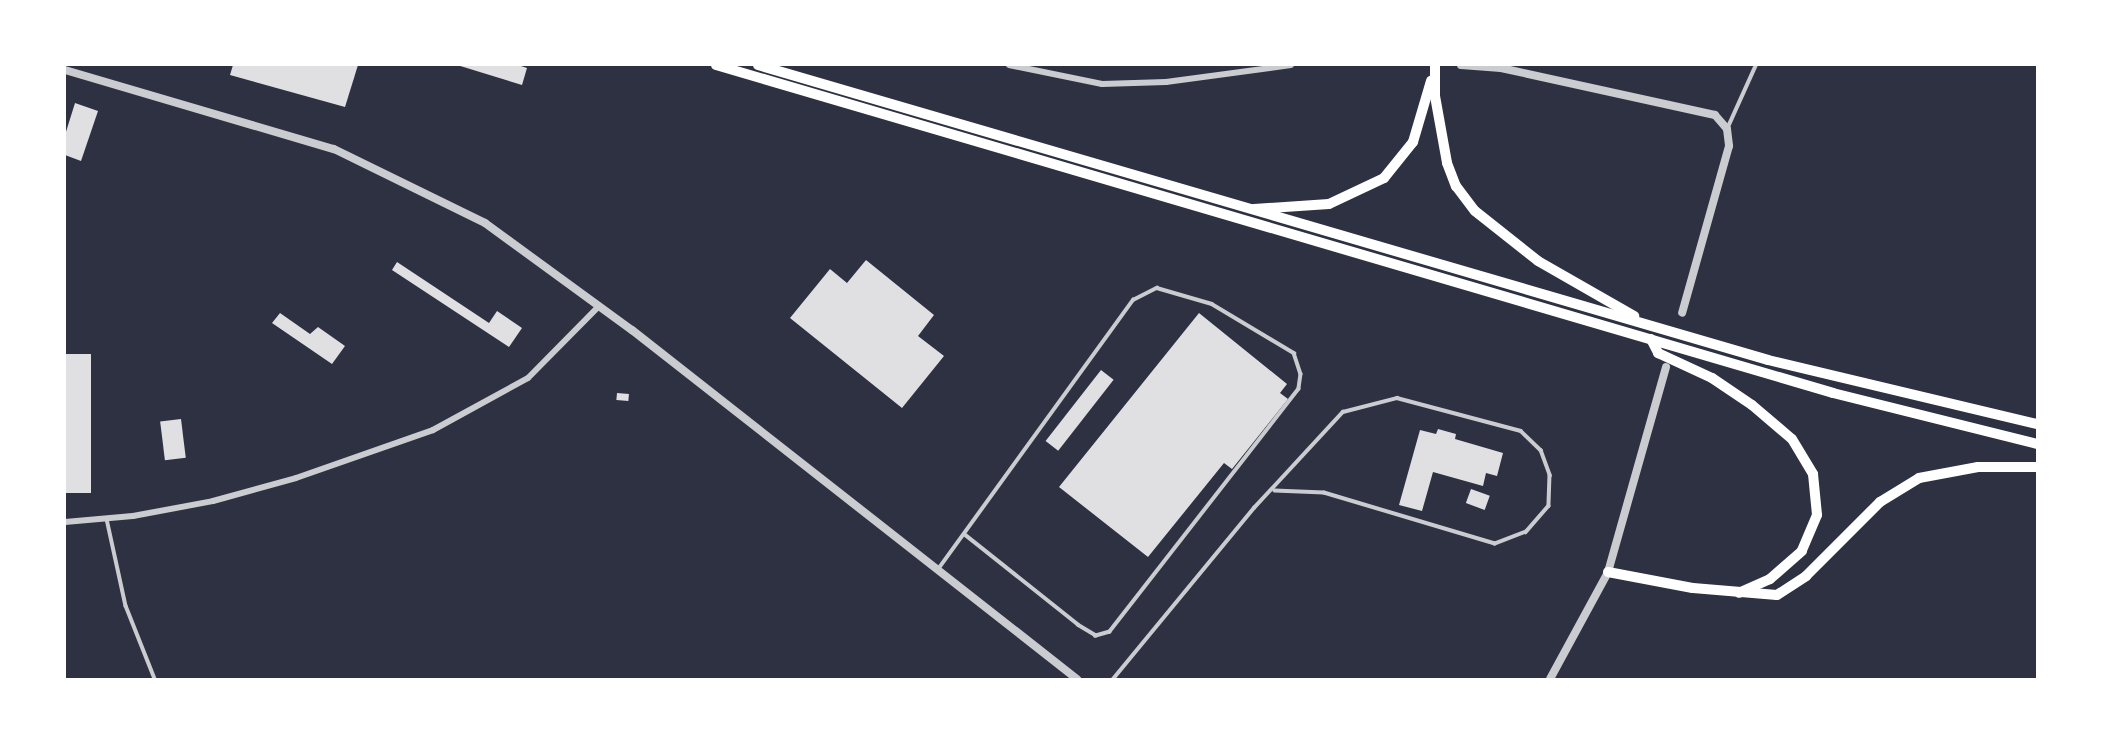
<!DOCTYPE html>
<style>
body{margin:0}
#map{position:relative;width:2102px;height:744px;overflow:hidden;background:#2d3142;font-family:"PT Sans",sans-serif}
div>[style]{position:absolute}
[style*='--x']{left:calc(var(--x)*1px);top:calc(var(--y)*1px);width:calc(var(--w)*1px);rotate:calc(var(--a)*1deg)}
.building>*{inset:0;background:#e0e0e3;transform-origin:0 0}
.service>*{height:3.5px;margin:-1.75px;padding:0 1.75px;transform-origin:1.75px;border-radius:1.75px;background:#caccd0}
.minor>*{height:6px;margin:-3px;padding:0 3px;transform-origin:3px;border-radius:3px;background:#caccd0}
.tertiary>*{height:8px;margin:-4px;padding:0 4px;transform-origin:4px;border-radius:4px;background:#caccd0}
.trunk>*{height:10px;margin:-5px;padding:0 5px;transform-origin:5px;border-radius:5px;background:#fff}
span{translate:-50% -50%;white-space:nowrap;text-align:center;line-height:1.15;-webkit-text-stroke:5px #fff;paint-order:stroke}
.frame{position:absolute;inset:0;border:66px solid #fff;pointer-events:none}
</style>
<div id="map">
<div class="building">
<i style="clip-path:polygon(233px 65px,358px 65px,345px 107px,230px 75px)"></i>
<i style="clip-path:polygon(457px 65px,518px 65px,527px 68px,522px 85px)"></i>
<i style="clip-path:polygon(75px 103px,98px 111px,81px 161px,65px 155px,65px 135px)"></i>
<i style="clip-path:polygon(866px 260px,934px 315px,918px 336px,944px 356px,902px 408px,790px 318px,830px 269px,847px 283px)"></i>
<i style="clip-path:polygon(397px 262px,489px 323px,497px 311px,522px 328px,509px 347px,392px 270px)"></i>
<i style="clip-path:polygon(280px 313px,310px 334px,318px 327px,345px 346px,332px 364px,272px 323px)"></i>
<i style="clip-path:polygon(1199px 313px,1287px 384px,1280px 393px,1288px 399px,1232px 469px,1224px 463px,1148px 557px,1059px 487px)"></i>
<i style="left:65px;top:354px;width:26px;height:139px"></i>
<i style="left:1101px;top:370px;width:16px;height:90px;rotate:38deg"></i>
<i style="left:617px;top:393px;width:12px;height:7px;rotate:5deg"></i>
<i style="left:181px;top:419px;width:39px;height:21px;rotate:83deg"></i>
<i style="clip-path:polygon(1438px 429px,1456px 434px,1455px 439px,1503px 453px,1497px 476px,1486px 473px,1483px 486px,1433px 472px,1422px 511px,1399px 505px,1420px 430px,1436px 434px)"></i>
<i style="left:1471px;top:489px;width:20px;height:15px;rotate:20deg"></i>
</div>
<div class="service">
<i style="--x:1728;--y:127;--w:68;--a:-65.7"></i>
<i style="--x:107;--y:519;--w:89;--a:77.7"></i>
<i style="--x:126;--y:606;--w:79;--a:68.3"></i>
<i style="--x:939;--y:568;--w:331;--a:-54.1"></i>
<i style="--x:1133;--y:300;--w:27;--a:-27"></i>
<i style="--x:1157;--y:288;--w:57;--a:16.2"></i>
<i style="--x:1212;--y:304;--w:96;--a:30.9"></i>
<i style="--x:1294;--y:353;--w:22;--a:72"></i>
<i style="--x:1301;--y:374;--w:15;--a:98"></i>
<i style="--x:1299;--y:389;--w:308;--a:127.9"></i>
<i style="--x:1110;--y:632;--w:15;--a:164"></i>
<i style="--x:1096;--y:636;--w:21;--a:-149"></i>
<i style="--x:1078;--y:625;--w:144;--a:-141.5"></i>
<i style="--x:1113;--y:679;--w:222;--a:-50.5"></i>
<i style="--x:1254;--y:508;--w:131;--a:-47.2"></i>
<i style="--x:1343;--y:412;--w:56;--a:-14.5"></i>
<i style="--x:1397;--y:398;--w:128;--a:14.9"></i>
<i style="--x:1521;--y:431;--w:28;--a:44"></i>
<i style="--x:1541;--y:450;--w:27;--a:70"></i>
<i style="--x:1550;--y:475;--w:31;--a:92"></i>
<i style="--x:1549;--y:506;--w:35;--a:131"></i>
<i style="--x:1526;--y:532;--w:33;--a:159"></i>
<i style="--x:1495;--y:544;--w:178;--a:-163.4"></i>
<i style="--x:1324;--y:493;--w:49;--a:-177.7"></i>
</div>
<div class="minor">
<i style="--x:1009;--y:65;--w:95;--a:11.5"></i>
<i style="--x:1102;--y:84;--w:64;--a:-1.8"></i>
<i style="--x:1166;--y:82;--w:126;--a:-7.7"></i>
<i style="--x:65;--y:522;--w:68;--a:-5"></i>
<i style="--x:133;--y:516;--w:81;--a:-10.6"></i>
<i style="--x:213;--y:501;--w:86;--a:-15.5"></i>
<i style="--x:296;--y:478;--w:145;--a:-19.3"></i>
<i style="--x:433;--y:430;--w:108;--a:-28.7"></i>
<i style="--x:528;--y:378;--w:100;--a:-45.4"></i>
</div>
<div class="tertiary">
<i style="--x:1461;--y:65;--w:40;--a:4.3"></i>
<i style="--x:1501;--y:68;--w:219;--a:12.4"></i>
<i style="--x:1715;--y:115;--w:18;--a:49"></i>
<i style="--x:1727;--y:129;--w:17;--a:83"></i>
<i style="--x:1729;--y:146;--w:173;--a:105.7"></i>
<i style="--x:65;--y:70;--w:280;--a:16.4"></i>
<i style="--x:334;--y:149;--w:168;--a:26.1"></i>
<i style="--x:485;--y:223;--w:182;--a:36.1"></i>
<i style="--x:632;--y:330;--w:566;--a:38.11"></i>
<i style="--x:1550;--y:679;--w:122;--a:-61.5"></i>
<i style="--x:1608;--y:572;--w:213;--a:-74.2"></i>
</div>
<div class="trunk">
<i style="--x:716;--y:65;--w:1164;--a:16.36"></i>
<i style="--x:1833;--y:393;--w:210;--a:14"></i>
<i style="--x:758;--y:65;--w:1052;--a:16.28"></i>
<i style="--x:1768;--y:360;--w:277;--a:13.4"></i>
<i style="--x:1435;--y:65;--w:31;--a:90"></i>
<i style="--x:1435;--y:96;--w:68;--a:79.8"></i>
<i style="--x:1447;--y:163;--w:25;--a:69"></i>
<i style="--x:1456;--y:186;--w:31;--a:53"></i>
<i style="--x:1475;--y:211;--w:80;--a:38.4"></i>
<i style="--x:1538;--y:261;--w:111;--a:29.8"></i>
<i style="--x:1254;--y:209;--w:75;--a:-3.8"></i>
<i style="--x:1329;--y:204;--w:61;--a:-25.3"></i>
<i style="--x:1384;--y:178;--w:46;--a:-51.1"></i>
<i style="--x:1413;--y:142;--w:64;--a:-73.6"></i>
<i style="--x:1651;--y:339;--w:16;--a:63"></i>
<i style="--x:1658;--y:353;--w:60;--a:24.8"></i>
<i style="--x:1712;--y:378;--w:48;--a:34"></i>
<i style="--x:1752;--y:405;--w:52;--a:40.4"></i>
<i style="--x:1792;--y:439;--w:41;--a:59"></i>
<i style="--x:1813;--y:474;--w:41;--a:84.4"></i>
<i style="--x:1817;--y:515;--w:39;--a:113"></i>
<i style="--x:1802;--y:551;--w:43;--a:138.8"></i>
<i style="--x:1770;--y:579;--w:34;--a:156"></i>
<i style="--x:1608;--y:572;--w:86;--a:10.7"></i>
<i style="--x:1693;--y:588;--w:84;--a:4.8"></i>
<i style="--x:1777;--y:595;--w:35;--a:-33"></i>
<i style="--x:1806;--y:576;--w:105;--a:-45"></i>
<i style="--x:1880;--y:502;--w:46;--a:-31.6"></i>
<i style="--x:1919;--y:478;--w:60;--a:-10.6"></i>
<i style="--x:1978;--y:467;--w:59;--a:0"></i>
</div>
<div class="frame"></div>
</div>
